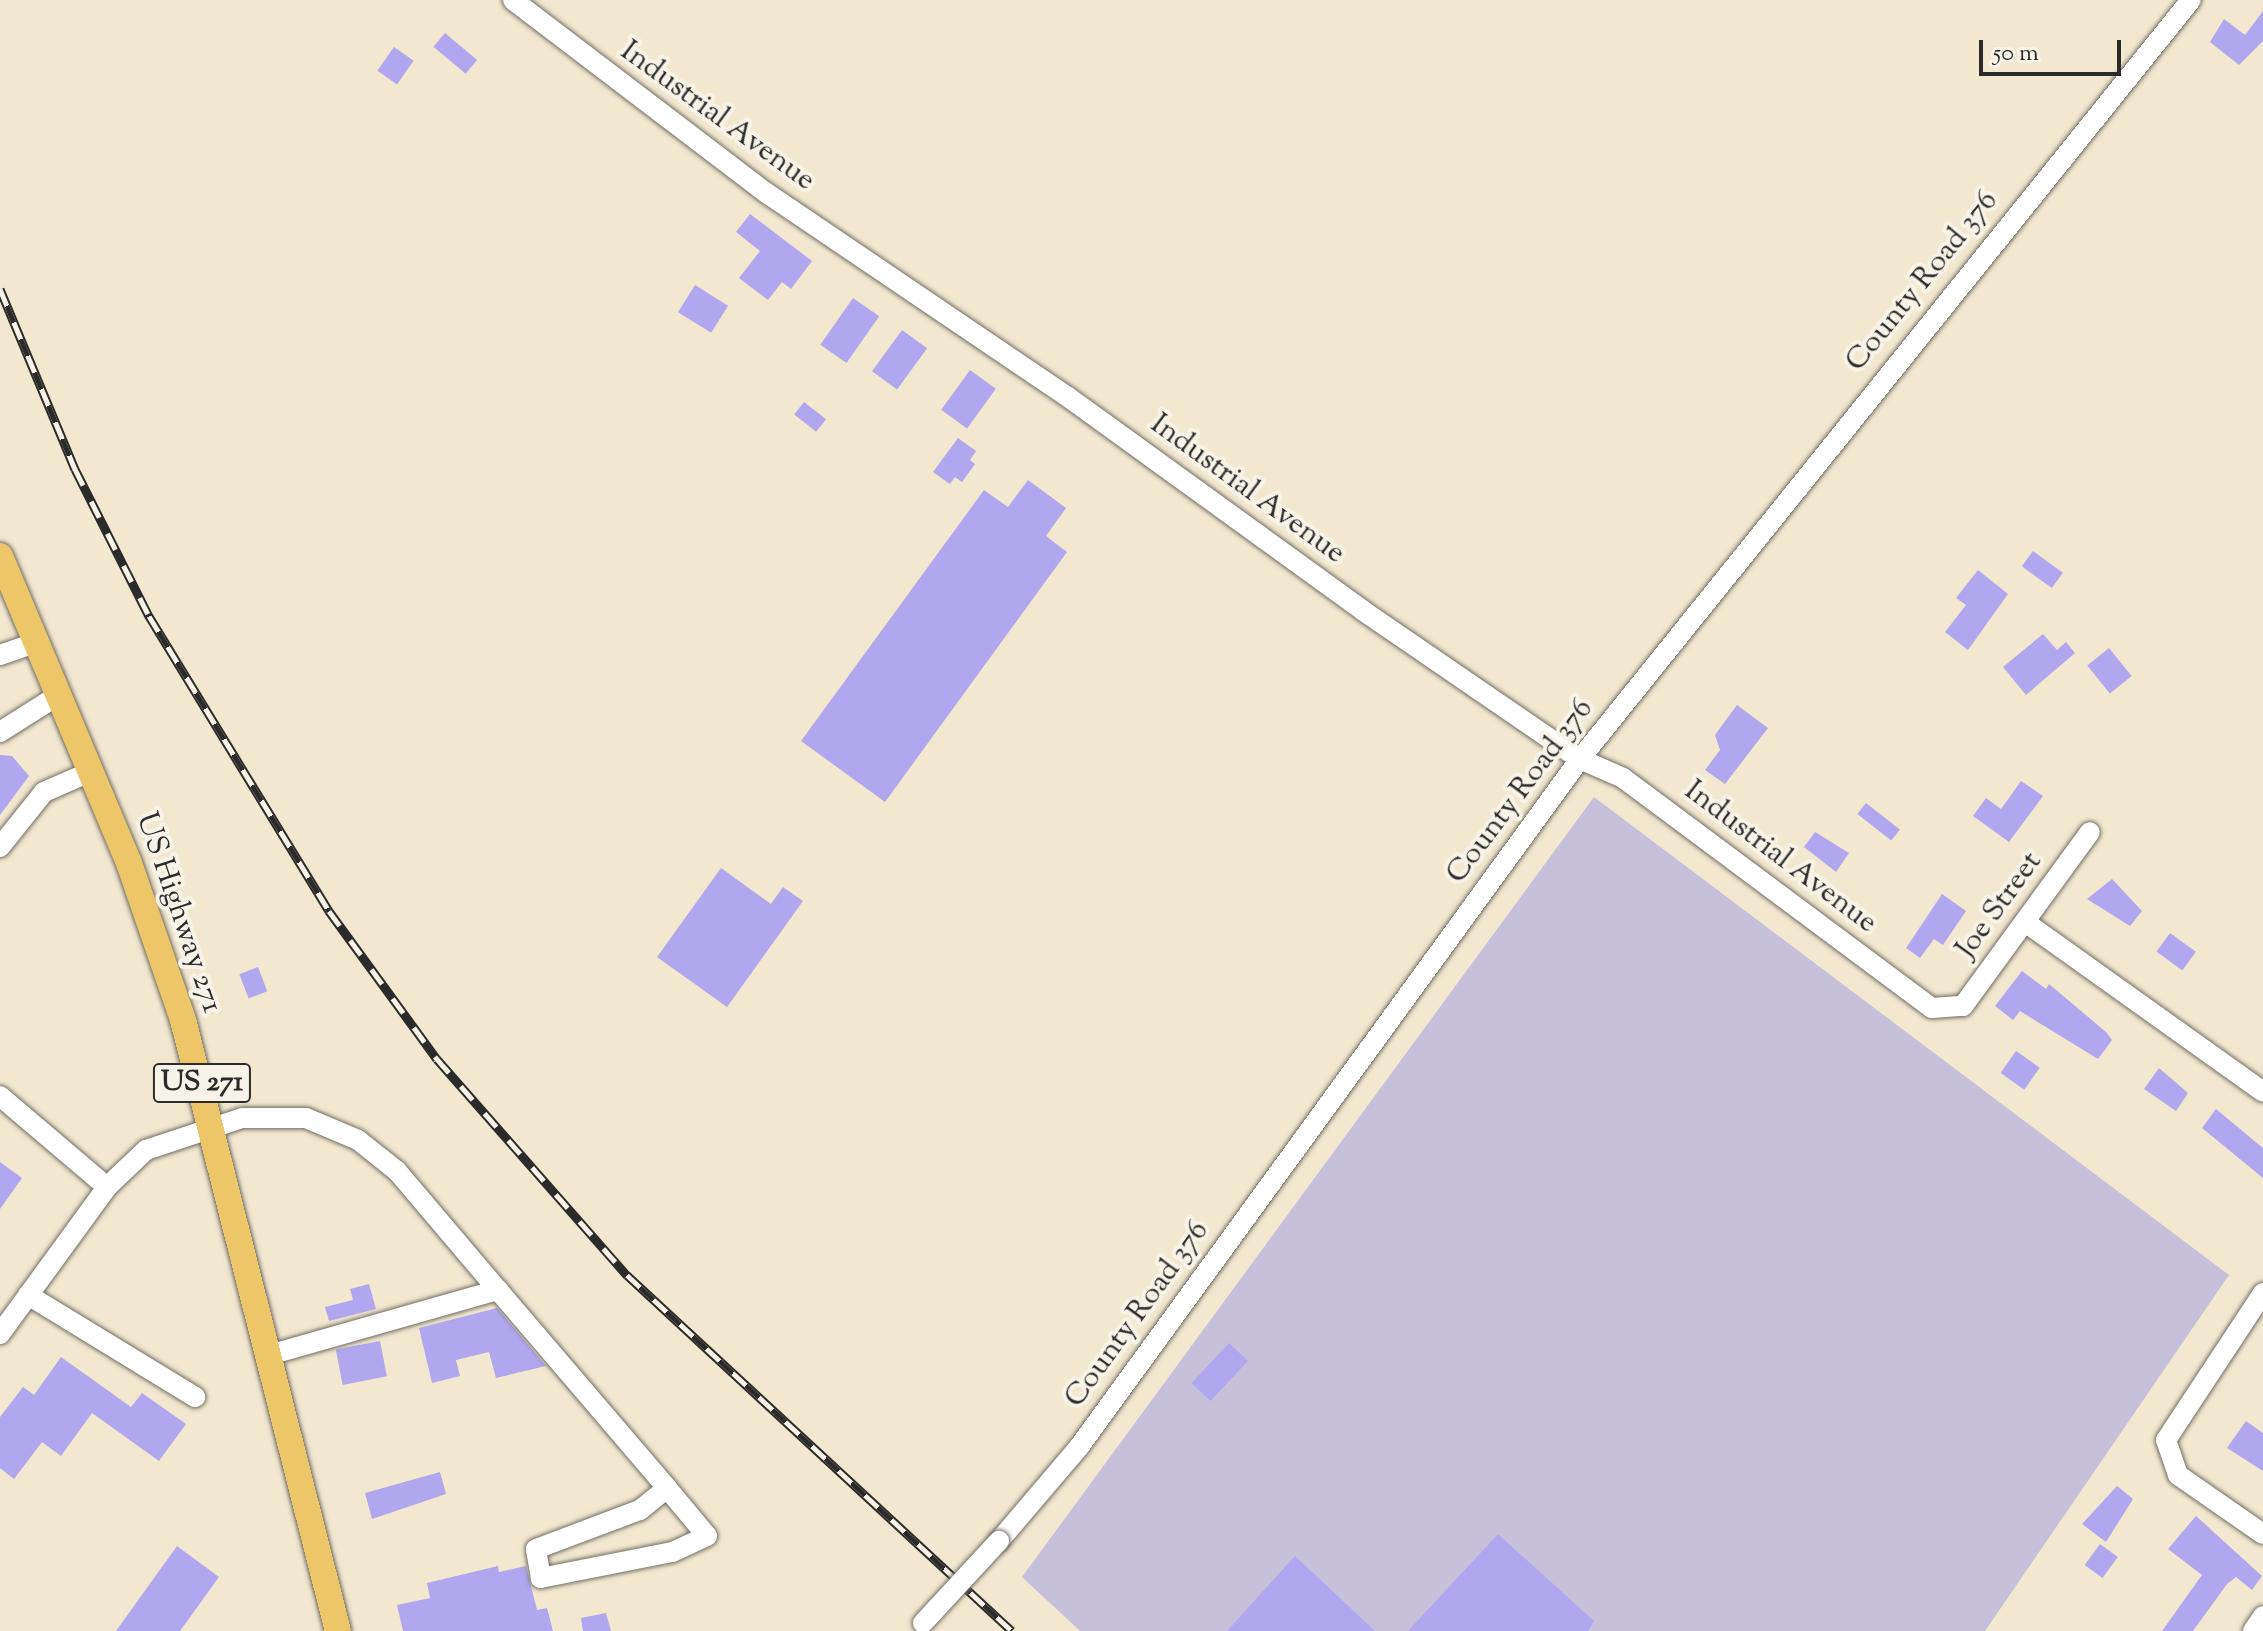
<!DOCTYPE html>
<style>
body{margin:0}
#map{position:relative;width:2263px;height:1631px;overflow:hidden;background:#f2e8d0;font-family:"Sorts Mill Goudy",serif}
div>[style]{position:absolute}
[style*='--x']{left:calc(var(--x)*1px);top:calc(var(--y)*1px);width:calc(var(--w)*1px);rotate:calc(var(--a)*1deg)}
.industrial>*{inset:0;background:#c6c0da}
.building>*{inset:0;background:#b1a7ee;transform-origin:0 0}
.roads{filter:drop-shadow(0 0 2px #716d65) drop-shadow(0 0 2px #716d65)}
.minor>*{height:20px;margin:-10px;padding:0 10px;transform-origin:10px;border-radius:10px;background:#fff}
.major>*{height:26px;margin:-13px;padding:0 13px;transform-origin:13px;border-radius:13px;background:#ecc669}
.rail>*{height:9px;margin-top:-4.5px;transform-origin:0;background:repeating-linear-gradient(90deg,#f7f3e8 0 18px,#2b2b2b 0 36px);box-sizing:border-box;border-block:2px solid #2b2b2b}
.bridges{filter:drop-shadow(0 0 2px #716d65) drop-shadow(0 0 2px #716d65)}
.minor-bridge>*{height:20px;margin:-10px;padding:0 10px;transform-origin:10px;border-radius:10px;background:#fff}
span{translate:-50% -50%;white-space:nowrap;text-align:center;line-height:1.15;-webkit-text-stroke:8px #f7f3e8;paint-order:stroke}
.shield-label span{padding:2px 6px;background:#f7f3e8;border:2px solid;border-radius:6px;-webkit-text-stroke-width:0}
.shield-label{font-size:28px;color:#2b2b2b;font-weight:700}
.street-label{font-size:30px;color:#2b2b2b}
.scale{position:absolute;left:1979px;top:40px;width:142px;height:36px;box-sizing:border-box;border:4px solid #2b2b2b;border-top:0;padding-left:10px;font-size:24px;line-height:28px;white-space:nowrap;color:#2b2b2b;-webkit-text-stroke:6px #f7f3e8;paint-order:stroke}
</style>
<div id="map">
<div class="industrial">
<i style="clip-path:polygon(1594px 797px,2229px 1275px,1985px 1631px,1080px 1631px,1022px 1577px)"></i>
</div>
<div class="building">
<i style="clip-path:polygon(2263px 11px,2263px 41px,2239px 65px,2210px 42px,2224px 19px,2245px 35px)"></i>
<i style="left:445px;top:33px;width:42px;height:18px;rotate:40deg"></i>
<i style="left:394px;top:47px;width:24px;height:29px;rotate:35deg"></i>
<i style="clip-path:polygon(750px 214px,812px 261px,791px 289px,782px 282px,768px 300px,739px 278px,760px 251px,736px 232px)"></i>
<i style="left:695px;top:285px;width:39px;height:32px;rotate:32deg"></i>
<i style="left:853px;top:298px;width:32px;height:57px;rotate:35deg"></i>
<i style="left:902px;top:330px;width:31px;height:51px;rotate:36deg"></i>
<i style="left:970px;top:370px;width:32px;height:49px;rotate:36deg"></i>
<i style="left:804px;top:402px;width:28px;height:16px;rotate:38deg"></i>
<i style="clip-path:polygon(958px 438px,976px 451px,970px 460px,975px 464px,962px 482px,955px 477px,950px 484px,933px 472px)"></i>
<i style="clip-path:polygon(1028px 480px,1066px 508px,1046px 536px,1067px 552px,885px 802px,801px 741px,984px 490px,1008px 507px)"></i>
<i style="left:2033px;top:551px;width:37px;height:19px;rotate:36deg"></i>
<i style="clip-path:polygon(1978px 570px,2008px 594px,1968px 650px,1945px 632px,1966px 605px,1956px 598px)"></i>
<i style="clip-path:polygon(2043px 634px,2057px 650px,2066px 642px,2075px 653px,2026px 695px,2003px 667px)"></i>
<i style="left:2109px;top:648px;width:36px;height:28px;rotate:51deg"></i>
<i style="clip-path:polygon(1737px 705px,1768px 728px,1725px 784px,1705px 770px,1720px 750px,1715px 735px)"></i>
<i style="clip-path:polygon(0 755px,12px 756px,29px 776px,0 815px)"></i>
<i style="clip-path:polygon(2021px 781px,2043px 796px,2009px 842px,1973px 816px,1986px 798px,2001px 809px)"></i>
<i style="left:1866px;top:803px;width:43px;height:14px;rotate:38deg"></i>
<i style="clip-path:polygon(1815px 832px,1849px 853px,1836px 872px,1804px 847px)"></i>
<i style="clip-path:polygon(721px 868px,771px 904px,783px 887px,803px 901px,727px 1007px,657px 957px)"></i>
<i style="clip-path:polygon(2112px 879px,2142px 911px,2130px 926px,2087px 899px)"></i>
<i style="clip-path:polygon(1942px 894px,1966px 911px,1943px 945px,1934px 939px,1920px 958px,1906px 948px)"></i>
<i style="left:2170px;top:933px;width:32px;height:23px;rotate:36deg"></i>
<i style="left:258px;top:967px;width:26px;height:20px;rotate:69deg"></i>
<i style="clip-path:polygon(2022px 971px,2046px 989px,2049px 984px,2106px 1032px,2112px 1040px,2098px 1059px,2020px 1011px,2013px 1020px,1995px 1006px)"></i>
<i style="left:2016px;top:1051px;width:29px;height:27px;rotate:35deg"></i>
<i style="clip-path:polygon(2159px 1068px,2188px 1093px,2176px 1111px,2144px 1089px)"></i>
<i style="clip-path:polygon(2216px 1109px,2263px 1148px,2263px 1178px,2202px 1128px)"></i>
<i style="clip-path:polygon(0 1162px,22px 1178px,0 1209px)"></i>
<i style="clip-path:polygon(369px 1284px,376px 1309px,329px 1321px,325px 1307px,353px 1300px,350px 1289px)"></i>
<i style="clip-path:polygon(497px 1308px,546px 1366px,496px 1378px,489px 1352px,456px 1360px,460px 1376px,432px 1383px,419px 1328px)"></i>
<i style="left:380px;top:1341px;width:36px;height:45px;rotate:79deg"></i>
<i style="left:1229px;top:1343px;width:26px;height:55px;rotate:43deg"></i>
<i style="clip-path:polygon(61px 1357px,131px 1407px,142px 1393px,186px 1424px,159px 1461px,92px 1413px,61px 1456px,42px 1442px,14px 1479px,0 1468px,0 1417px,23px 1387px,34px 1395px)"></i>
<i style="clip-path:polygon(2246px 1421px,2263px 1433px,2263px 1471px,2227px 1448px)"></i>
<i style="clip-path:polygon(440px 1472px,446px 1494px,372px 1519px,365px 1493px)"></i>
<i style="clip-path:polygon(2117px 1486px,2133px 1499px,2106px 1542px,2082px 1524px)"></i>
<i style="clip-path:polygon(2196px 1516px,2262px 1576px,2252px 1590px,2236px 1577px,2227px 1584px,2193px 1631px,2162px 1631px,2202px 1575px,2168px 1549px)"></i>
<i style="clip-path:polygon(1498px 1534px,1594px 1621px,1588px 1631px,1408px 1631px)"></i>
<i style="left:2100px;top:1544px;width:22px;height:26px;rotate:36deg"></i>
<i style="clip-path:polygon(177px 1546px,219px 1577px,180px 1631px,116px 1631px)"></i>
<i style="clip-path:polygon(1295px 1556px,1375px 1631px,1227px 1631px)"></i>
<i style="clip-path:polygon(498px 1566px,499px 1572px,526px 1566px,537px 1610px,547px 1608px,553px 1631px,403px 1631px,397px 1605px,430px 1598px,427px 1583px)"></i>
<i style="clip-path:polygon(606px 1613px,611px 1631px,583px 1631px,581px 1618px)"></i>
</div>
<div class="roads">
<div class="minor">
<i style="--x:513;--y:0;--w:320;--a:37.3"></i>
<i style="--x:768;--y:194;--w:362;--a:34.1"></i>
<i style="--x:1068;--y:397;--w:363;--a:35.9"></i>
<i style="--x:1362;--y:610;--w:264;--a:34.4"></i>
<i style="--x:1580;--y:759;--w:47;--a:23.8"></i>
<i style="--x:1623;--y:778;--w:385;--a:36.7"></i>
<i style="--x:1932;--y:1008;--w:31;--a:-4"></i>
<i style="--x:1963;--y:1006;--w:215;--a:-53.9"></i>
<i style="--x:0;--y:655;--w:40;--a:-18.9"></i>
<i style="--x:0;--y:732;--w:71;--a:-32.3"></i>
<i style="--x:0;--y:847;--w:70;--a:-51.3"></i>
<i style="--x:44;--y:792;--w:52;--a:-23.6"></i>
<i style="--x:2025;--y:922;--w:292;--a:35.5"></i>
<i style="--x:0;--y:1096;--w:140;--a:40.4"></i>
<i style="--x:2263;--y:1293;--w:176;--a:123.4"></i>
<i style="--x:2166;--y:1440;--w:37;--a:71"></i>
<i style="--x:2178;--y:1475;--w:103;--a:34.8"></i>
<i style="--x:28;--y:1295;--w:196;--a:31.4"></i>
<i style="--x:0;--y:1334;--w:182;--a:-53.9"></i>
<i style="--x:107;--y:1187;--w:54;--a:-43.5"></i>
<i style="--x:146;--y:1150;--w:101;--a:-18.4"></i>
<i style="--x:242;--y:1118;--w:64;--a:0"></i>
<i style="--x:306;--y:1118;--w:56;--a:22.9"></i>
<i style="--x:358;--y:1140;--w:50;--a:38.5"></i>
<i style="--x:397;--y:1171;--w:156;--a:49.7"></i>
<i style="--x:498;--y:1290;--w:260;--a:49.5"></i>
<i style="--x:667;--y:1488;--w:62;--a:50.2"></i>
<i style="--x:707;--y:1536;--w:38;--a:155"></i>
<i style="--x:672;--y:1552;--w:134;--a:168.8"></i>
<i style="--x:541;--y:1578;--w:29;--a:-100"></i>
<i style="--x:536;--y:1549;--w:111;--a:-20.6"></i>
<i style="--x:640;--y:1510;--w:35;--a:-39"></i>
<i style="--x:273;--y:1354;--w:234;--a:-15.9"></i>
<i style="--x:999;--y:1541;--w:123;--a:-49.6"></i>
<i style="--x:1079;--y:1447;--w:851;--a:-53.94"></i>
<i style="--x:1580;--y:759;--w:974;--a:-51.17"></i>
<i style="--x:2253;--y:1631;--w:18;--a:-56"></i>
</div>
<div class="major">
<i style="--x:0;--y:556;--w:333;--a:67.2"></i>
<i style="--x:129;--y:863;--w:166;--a:71"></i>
<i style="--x:183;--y:1020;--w:630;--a:75.77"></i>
</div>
</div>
<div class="rail">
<i style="--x:0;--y:289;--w:195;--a:67.4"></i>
<i style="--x:75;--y:469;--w:165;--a:63.3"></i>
<i style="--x:149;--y:616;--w:346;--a:58.6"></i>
<i style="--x:329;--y:911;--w:183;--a:53.9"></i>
<i style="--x:437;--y:1059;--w:288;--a:48.7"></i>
<i style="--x:627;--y:1275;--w:524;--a:42.76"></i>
</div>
<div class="bridges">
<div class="minor-bridge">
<i style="--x:923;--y:1623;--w:112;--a:-47.2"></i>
</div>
</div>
<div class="shield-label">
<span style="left:202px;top:1083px">US 271</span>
</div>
<div class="street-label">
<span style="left:717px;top:117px;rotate:36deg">Industrial Avenue</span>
<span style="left:1923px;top:282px;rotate:-51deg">County Road 376</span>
<span style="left:1247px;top:490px;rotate:36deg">Industrial Avenue</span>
<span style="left:1521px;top:792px;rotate:-53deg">County Road 376</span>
<span style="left:1780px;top:858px;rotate:37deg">Industrial Avenue</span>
<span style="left:2000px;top:906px;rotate:-54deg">Joe Street</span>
<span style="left:178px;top:913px;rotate:71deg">US Highway 271</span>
<span style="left:1138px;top:1315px;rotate:-54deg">County Road 376</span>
</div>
<div class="scale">50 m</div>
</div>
